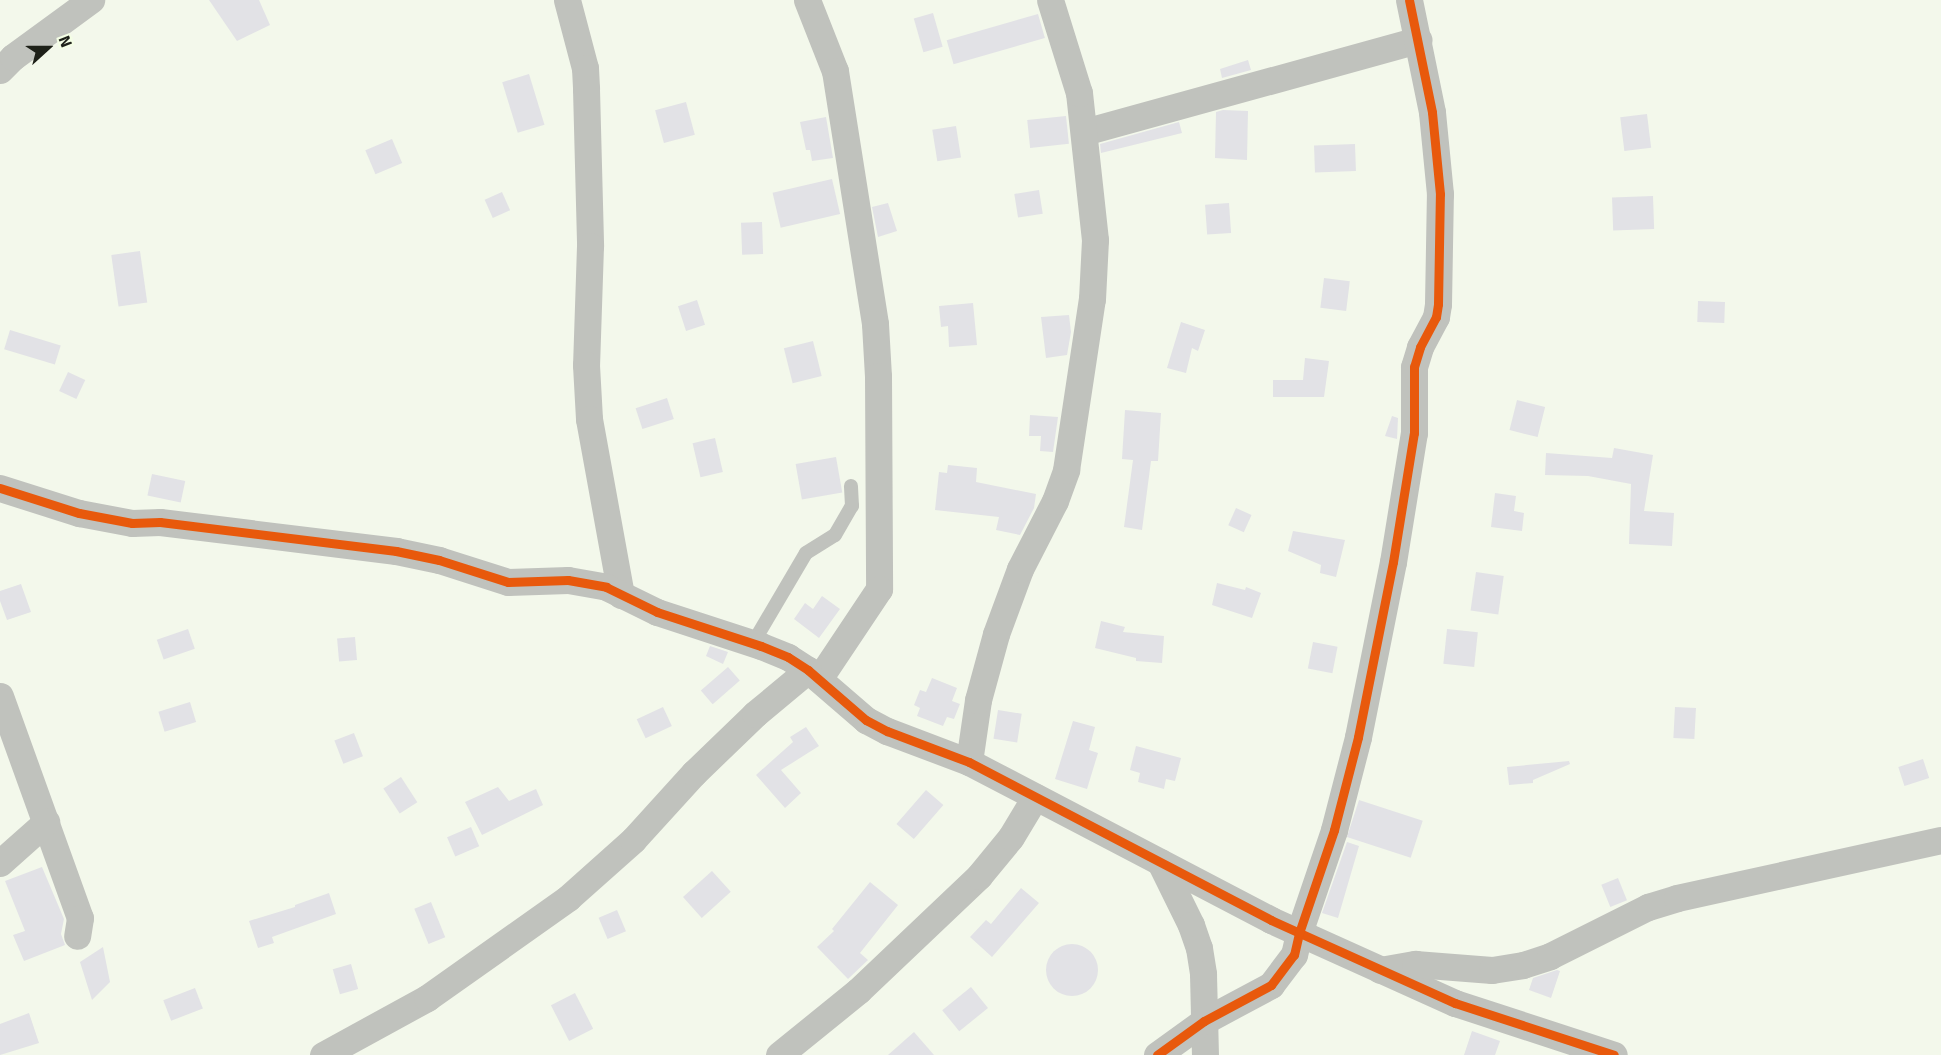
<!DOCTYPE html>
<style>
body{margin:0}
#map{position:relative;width:1941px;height:1055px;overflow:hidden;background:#f3f8eb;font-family:Signika,sans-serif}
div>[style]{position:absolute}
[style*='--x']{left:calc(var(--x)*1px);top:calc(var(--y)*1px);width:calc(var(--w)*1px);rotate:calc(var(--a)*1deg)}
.building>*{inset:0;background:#e2e2e6;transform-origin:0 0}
.round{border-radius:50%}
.lane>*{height:14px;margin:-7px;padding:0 7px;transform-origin:7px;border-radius:7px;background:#c0c2bd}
.street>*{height:27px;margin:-13.5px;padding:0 13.5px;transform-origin:13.5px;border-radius:13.5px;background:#c0c2bd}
.cycleway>*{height:9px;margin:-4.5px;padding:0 4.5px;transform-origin:4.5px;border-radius:4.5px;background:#e8590c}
span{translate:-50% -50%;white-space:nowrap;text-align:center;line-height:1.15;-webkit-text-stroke:4.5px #f4fee5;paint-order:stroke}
.north{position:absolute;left:18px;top:18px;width:60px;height:60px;-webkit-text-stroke:4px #f4fee5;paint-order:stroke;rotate:69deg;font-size:16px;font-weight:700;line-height:24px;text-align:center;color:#1e2119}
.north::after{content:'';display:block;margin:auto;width:21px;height:27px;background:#1e2119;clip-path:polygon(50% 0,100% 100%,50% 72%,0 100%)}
</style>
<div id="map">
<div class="building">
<i style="clip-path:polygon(209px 0,259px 0,270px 25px,237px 41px)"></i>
<i style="left:933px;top:13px;width:35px;height:20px;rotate:74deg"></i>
<i style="left:1038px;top:14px;width:25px;height:95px;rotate:74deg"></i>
<i style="clip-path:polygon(1248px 60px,1251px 70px,1222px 78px,1220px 69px)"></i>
<i style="left:529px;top:74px;width:53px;height:28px;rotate:73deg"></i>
<i style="left:686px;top:102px;width:34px;height:32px;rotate:75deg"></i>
<i style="clip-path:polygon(1223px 110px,1248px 111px,1247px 160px,1215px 158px,1216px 112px)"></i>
<i style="left:1647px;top:114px;width:34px;height:27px;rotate:83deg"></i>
<i style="left:1066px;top:116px;width:28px;height:39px;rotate:84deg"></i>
<i style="clip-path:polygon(826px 117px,833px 158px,812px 161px,810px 150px,806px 150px,800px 122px)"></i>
<i style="clip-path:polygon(1179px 122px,1182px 133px,1101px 153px,1100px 144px)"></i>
<i style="left:956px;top:126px;width:32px;height:24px;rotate:81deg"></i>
<i style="left:392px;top:139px;width:26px;height:29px;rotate:67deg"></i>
<i style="left:1355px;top:144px;width:27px;height:41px;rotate:88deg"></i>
<i style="left:832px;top:179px;width:36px;height:61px;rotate:77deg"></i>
<i style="left:1039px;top:190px;width:24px;height:25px;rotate:81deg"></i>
<i style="left:502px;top:192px;width:20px;height:19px;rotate:66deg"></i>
<i style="left:1653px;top:196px;width:33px;height:41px;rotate:88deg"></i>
<i style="clip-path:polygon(888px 203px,897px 231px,878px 237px,872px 207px)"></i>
<i style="left:1229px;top:203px;width:30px;height:24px;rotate:86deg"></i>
<i style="left:762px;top:222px;width:32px;height:21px;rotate:88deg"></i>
<i style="left:140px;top:251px;width:52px;height:29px;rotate:82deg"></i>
<i style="left:1324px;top:278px;width:26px;height:30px;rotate:7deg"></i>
<i style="left:697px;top:300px;width:26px;height:20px;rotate:72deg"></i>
<i style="left:1698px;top:301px;width:27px;height:21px;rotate:2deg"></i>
<i style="clip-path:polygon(973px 303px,977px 345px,949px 347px,948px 326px,941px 327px,939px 306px)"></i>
<i style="clip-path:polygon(1069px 315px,1071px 332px,1067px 355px,1046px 358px,1041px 317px)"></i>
<i style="clip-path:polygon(1181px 322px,1205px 330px,1198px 351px,1192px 348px,1186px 373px,1167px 368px)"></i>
<i style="left:10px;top:330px;width:53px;height:20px;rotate:17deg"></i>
<i style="left:813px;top:341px;width:36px;height:30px;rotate:76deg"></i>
<i style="clip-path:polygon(1305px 358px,1329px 361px,1324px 397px,1273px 397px,1273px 380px,1303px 380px)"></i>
<i style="left:68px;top:372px;width:19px;height:21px;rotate:25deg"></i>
<i style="left:667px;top:398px;width:22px;height:33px;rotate:72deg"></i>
<i style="left:1517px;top:400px;width:29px;height:31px;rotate:14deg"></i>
<i style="clip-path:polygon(1125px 410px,1161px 413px,1158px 461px,1151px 461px,1142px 530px,1124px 527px,1133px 460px,1122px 459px)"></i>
<i style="clip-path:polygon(1030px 415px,1058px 417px,1053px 452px,1040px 451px,1041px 436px,1029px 436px)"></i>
<i style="clip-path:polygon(1392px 416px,1398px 418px,1397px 439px,1385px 436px)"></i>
<i style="left:715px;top:438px;width:35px;height:23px;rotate:77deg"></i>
<i style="clip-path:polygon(1614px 448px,1653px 455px,1644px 511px,1674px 513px,1672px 546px,1629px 544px,1631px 484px,1588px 476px,1545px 475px,1546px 453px,1612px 458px)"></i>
<i style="left:836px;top:457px;width:36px;height:41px;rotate:80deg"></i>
<i style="clip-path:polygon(948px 465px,977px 468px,976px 482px,1036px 494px,1034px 508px,1020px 535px,996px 530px,999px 517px,935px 510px,939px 472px,947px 473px)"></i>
<i style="left:152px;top:474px;width:34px;height:22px;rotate:12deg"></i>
<i style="clip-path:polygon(1495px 493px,1516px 496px,1514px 511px,1524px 513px,1522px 531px,1491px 527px)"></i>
<i style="left:1236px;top:508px;width:17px;height:19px;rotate:24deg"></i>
<i style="clip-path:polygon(1293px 531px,1345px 540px,1336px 577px,1320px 573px,1321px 565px,1288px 551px)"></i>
<i style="left:1476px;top:572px;width:28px;height:39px;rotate:8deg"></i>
<i style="clip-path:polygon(1217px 583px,1245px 590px,1246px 587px,1261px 593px,1252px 618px,1212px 605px)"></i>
<i style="clip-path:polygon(21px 584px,31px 612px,7px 620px,0 601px,0 591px)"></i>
<i style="clip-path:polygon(822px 596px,840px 609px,819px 638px,794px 619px,805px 603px,813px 609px)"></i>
<i style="clip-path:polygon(1101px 621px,1125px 627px,1123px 632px,1164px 636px,1162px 663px,1136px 661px,1136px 658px,1095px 648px)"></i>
<i style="left:188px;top:629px;width:21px;height:33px;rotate:71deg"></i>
<i style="left:1447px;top:629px;width:31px;height:35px;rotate:6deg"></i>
<i style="left:355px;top:637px;width:23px;height:18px;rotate:85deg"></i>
<i style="left:1313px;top:642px;width:25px;height:27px;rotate:11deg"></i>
<i style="clip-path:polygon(710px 646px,728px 652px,723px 664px,706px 656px)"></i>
<i style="left:728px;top:667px;width:18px;height:36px;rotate:49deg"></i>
<i style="clip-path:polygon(932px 678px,957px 688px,952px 701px,960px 704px,954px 719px,947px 717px,943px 726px,917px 716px,920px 708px,914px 705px,920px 690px,926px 692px)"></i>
<i style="left:190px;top:702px;width:21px;height:33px;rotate:73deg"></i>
<i style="left:663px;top:707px;width:21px;height:29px;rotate:65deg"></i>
<i style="left:1675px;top:707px;width:21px;height:31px;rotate:3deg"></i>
<i style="left:998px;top:710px;width:24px;height:29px;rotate:9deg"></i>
<i style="clip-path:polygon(1073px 721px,1095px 727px,1089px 750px,1098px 753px,1087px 789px,1055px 779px)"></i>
<i style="clip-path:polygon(806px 727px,819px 746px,781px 770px,801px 793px,785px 808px,756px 775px,793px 742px,790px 737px)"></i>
<i style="left:354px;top:733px;width:25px;height:21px;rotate:69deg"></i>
<i style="clip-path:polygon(1136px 746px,1181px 758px,1175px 781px,1166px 779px,1164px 789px,1138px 782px,1140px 773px,1130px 770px)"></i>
<i style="left:1923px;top:759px;width:20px;height:26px;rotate:72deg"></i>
<i style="clip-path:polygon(1569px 761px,1570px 764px,1533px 780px,1533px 783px,1509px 785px,1507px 767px)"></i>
<i style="left:401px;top:777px;width:30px;height:21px;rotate:57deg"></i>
<i style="clip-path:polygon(498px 787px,509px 801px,536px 789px,543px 805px,482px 835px,465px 802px)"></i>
<i style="left:926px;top:790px;width:23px;height:45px;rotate:41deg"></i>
<i style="left:1359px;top:800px;width:67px;height:39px;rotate:18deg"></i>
<i style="left:471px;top:827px;width:21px;height:26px;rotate:67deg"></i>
<i style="clip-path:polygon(1347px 842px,1359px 846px,1338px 918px,1322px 913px)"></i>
<i style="clip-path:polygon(42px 867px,64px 919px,61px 934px,65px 945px,24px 961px,13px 935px,25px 931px,5px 881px)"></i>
<i style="left:712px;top:871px;width:28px;height:39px;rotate:48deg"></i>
<i style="left:1618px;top:878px;width:24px;height:18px;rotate:68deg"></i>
<i style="clip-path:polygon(870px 882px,898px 905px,860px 953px,868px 960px,848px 979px,817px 947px,834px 931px,832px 929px)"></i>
<i style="clip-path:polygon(1021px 888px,1039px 903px,992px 957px,970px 937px,986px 920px,991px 924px)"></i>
<i style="clip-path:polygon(329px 893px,336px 914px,272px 937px,274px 943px,258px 948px,249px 921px,295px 907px,295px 905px)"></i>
<i style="left:431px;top:902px;width:38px;height:18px;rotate:68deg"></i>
<i style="left:617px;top:910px;width:23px;height:20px;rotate:67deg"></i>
<i class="round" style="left:1046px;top:944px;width:52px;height:52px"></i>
<i style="clip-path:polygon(103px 947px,110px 982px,92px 1000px,80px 962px)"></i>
<i style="left:351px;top:964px;width:26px;height:19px;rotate:74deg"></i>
<i style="clip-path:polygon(1557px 970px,1560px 971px,1551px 998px,1529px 990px,1533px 978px)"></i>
<i style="left:971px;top:987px;width:27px;height:37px;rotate:51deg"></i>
<i style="left:195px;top:988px;width:22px;height:34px;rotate:69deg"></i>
<i style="left:575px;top:993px;width:40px;height:27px;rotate:63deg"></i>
<i style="clip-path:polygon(29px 1013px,39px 1043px,0 1055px,0 1024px)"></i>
<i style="clip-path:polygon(1472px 1031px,1500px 1041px,1495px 1055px,1464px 1055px)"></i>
<i style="clip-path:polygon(914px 1032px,934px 1055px,888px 1055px)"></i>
</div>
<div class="lane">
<i style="--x:753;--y:643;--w:104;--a:-59.5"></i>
<i style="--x:806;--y:553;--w:34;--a:-32"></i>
<i style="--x:835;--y:535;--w:34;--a:-60"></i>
<i style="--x:852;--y:506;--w:20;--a:-93"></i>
</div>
<div class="street">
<i style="--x:567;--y:0;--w:70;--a:75.2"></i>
<i style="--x:585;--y:68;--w:21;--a:87"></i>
<i style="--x:586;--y:89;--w:157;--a:88.5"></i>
<i style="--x:590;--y:246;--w:119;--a:91.9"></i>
<i style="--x:586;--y:365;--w:54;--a:86.8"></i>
<i style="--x:589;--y:419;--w:179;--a:79.7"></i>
<i style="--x:807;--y:0;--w:76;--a:68.5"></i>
<i style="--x:835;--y:71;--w:256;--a:81"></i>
<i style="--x:875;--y:324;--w:52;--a:86.7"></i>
<i style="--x:878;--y:376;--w:213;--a:89.7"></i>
<i style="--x:879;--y:589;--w:108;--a:123.7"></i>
<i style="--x:0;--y:70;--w:18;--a:-45"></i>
<i style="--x:13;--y:57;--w:97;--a:-36.2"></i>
<i style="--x:1084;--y:132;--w:347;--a:-15.4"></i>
<i style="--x:0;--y:488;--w:83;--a:17.6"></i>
<i style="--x:79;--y:513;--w:54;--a:10.7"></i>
<i style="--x:132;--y:523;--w:28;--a:-2"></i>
<i style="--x:160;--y:522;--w:238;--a:7"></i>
<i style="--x:396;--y:551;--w:44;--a:11.8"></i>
<i style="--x:439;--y:560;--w:72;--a:17.7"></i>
<i style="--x:508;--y:582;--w:60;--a:-1.9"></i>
<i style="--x:568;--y:580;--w:39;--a:10"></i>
<i style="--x:606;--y:587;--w:57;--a:26.1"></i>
<i style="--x:657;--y:612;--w:109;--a:18.1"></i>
<i style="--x:761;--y:646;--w:29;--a:22"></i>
<i style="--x:788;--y:657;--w:24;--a:33"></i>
<i style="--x:808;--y:670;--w:77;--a:40.8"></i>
<i style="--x:866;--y:720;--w:24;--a:28"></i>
<i style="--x:887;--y:731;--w:88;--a:20.7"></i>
<i style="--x:969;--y:762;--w:341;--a:27.6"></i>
<i style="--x:1271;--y:920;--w:202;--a:24.3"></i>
<i style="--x:1455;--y:1003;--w:167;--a:18.1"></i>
<i style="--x:0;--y:696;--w:236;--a:70.2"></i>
<i style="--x:80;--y:918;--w:18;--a:99"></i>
<i style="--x:969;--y:762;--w:63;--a:-81.7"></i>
<i style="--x:978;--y:700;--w:68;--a:-74.7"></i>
<i style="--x:996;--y:634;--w:69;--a:-69.7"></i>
<i style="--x:1020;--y:569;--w:76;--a:-62.8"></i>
<i style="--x:1055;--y:501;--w:33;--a:-70"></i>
<i style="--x:1066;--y:470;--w:173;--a:-81.4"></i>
<i style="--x:1092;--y:299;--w:59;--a:-87.1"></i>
<i style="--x:1095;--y:240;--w:148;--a:-96.2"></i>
<i style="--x:1079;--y:93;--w:97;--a:-107.3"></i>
<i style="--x:1160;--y:862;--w:70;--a:63.8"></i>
<i style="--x:1191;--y:925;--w:24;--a:71"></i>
<i style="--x:1199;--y:948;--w:26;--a:81"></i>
<i style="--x:1203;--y:974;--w:81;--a:88.6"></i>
<i style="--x:0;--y:863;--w:62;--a:-41.7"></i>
<i style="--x:1380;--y:970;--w:36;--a:-10"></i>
<i style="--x:1415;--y:964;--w:77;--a:4.5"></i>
<i style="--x:1492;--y:970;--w:31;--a:-9"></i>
<i style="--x:1523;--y:965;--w:28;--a:-18"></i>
<i style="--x:1550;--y:956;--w:110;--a:-26.6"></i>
<i style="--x:1648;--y:907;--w:30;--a:-17"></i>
<i style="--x:1677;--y:898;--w:270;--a:-12.4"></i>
<i style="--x:323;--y:1055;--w:119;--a:-28.7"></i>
<i style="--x:427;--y:998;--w:173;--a:-35.3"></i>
<i style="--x:568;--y:898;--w:87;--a:-41.7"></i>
<i style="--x:633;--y:840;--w:91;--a:-47.7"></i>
<i style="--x:694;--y:773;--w:85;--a:-44"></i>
<i style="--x:755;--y:714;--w:69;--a:-39.7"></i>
<i style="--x:779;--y:1055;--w:102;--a:-39"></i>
<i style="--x:858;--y:991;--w:167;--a:-43.5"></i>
<i style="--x:979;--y:876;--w:50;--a:-50.6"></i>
<i style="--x:1011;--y:837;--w:47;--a:-59"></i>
<i style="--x:1157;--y:1055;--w:58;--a:-35.9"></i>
<i style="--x:1204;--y:1021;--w:76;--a:-28.2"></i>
<i style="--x:1271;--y:985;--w:38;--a:-53"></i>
<i style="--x:1294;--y:955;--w:23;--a:-77"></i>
<i style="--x:1299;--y:933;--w:109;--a:-71.2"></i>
<i style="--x:1334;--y:830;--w:96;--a:-75.5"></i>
<i style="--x:1358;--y:737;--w:178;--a:-78.7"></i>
<i style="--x:1393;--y:562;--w:131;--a:-80.8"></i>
<i style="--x:1414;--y:433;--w:66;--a:-90"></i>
<i style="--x:1414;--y:367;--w:21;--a:-73"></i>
<i style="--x:1420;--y:347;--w:34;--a:-62"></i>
<i style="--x:1436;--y:317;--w:13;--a:-81"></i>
<i style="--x:1438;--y:304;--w:110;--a:-89"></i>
<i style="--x:1440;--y:194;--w:82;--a:-95.6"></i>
<i style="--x:1432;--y:112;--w:114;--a:-101.6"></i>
</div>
<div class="cycleway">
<i style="--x:0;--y:488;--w:83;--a:17.6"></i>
<i style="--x:79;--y:513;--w:54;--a:10.7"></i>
<i style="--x:132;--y:523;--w:28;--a:-2"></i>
<i style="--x:160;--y:522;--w:238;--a:7"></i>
<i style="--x:396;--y:551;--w:44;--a:11.8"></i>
<i style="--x:439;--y:560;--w:72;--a:17.7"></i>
<i style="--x:508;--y:582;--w:60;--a:-1.9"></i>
<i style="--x:568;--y:580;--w:39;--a:10"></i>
<i style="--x:606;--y:587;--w:57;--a:26.1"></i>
<i style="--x:657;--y:612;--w:109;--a:18.1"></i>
<i style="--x:761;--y:646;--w:29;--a:22"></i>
<i style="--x:788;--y:657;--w:24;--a:33"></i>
<i style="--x:808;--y:670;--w:77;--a:40.8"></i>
<i style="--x:866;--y:720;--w:24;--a:28"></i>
<i style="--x:887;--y:731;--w:88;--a:20.7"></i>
<i style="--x:969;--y:762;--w:341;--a:27.6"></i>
<i style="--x:1271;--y:920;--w:202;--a:24.3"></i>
<i style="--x:1455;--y:1003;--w:167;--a:18.1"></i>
<i style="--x:1157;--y:1055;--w:58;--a:-35.9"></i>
<i style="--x:1204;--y:1021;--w:76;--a:-28.2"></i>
<i style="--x:1271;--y:985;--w:38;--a:-53"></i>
<i style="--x:1294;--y:955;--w:23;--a:-77"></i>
<i style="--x:1299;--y:933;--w:109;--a:-71.2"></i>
<i style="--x:1334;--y:830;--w:96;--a:-75.5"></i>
<i style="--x:1358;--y:737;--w:178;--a:-78.7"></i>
<i style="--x:1393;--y:562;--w:131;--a:-80.8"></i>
<i style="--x:1414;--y:433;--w:66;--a:-90"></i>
<i style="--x:1414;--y:367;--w:21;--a:-73"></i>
<i style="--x:1420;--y:347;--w:34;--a:-62"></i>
<i style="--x:1436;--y:317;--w:13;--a:-81"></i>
<i style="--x:1438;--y:304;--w:110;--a:-89"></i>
<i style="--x:1440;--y:194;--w:82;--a:-95.6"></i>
<i style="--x:1432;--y:112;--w:114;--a:-101.6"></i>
</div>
<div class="north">N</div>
</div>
